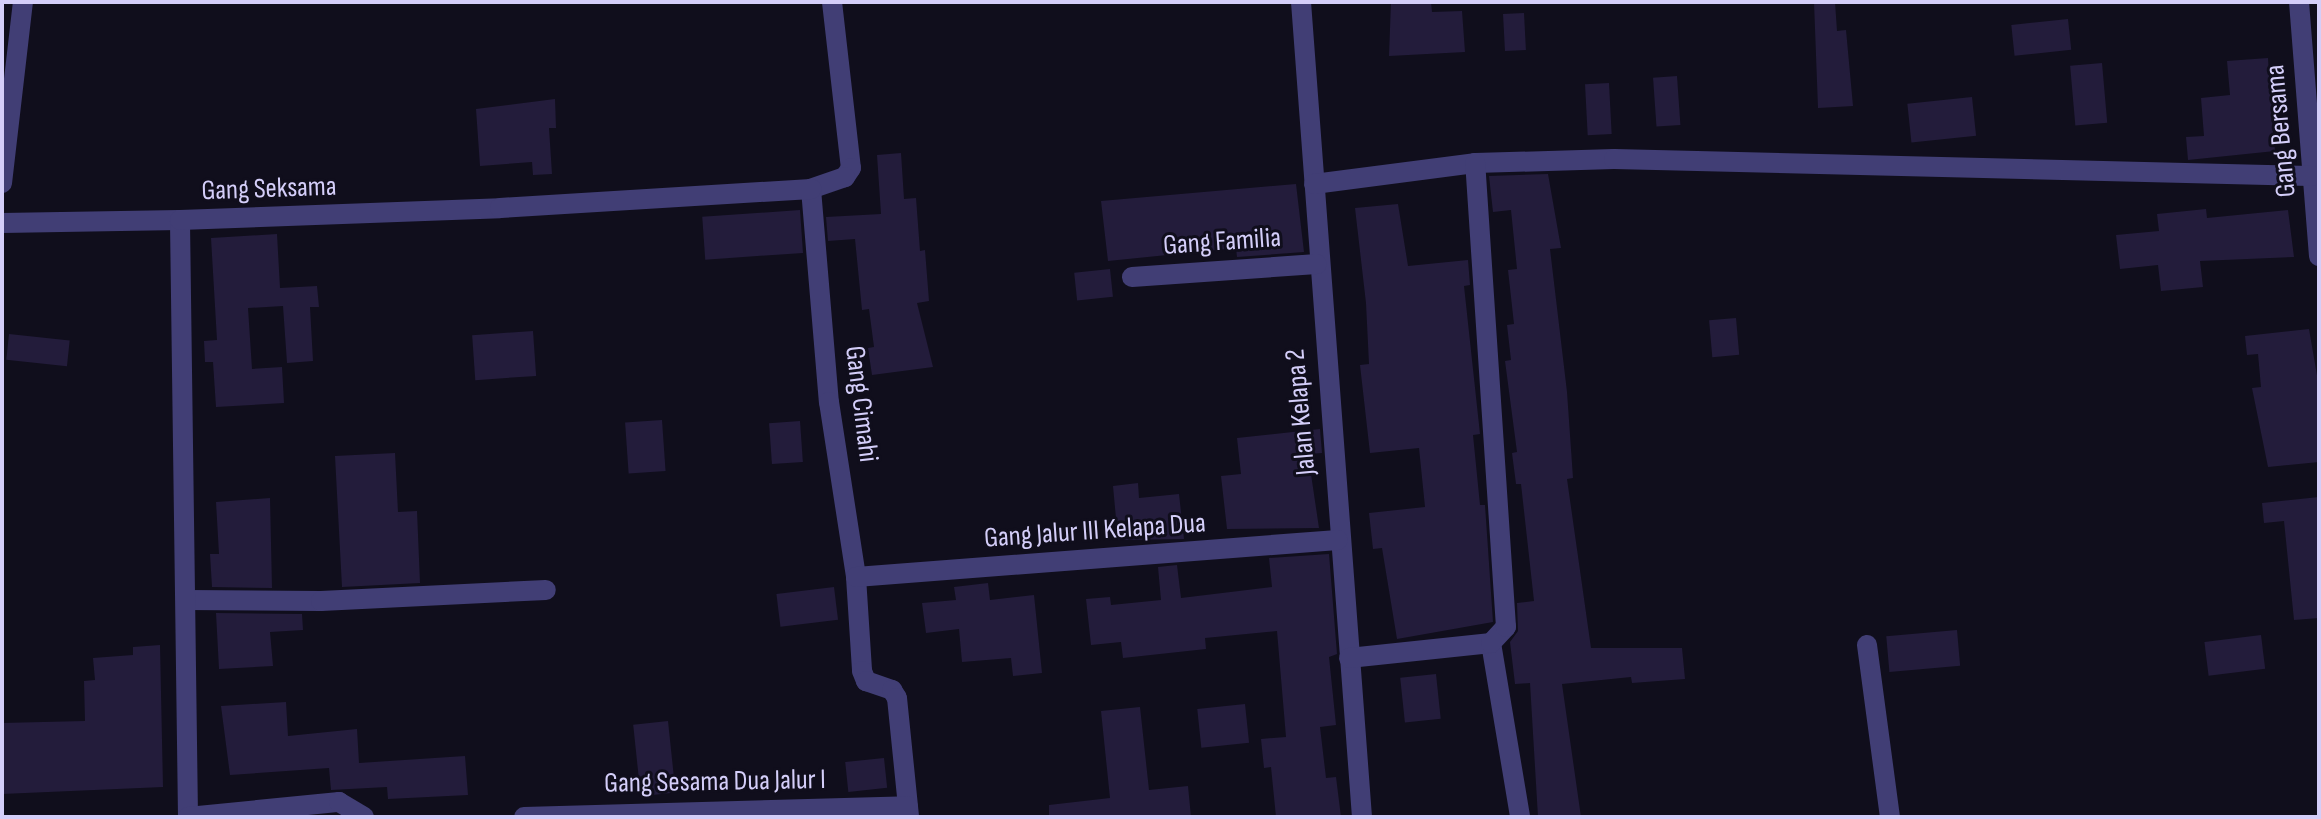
<!DOCTYPE html>
<style>
body{margin:0}
#map{position:relative;width:2321px;height:819px;overflow:hidden;background:#100e1c;font-family:"Sofia Sans Condensed",sans-serif}
div>[style]{position:absolute}
[style*='--x']{left:calc(var(--x)*1px);top:calc(var(--y)*1px);width:calc(var(--w)*1px);rotate:calc(var(--a)*1deg)}
.building>*{inset:0;background:#231c3b;transform-origin:0 0}
.street>*{height:20px;margin:-10px;padding:0 10px;transform-origin:10px;border-radius:10px;background:#413e75}
span{translate:-50% -50%;white-space:nowrap;text-align:center;line-height:1.15;-webkit-text-stroke:6px #100e1c;paint-order:stroke}
.street-label{font-size:28px;color:#d4cef9}
.frame{position:absolute;inset:0;border:4px solid #d4cef9;pointer-events:none}
</style>
<div id="map">
<div class="building">
<i style="clip-path:polygon(1391px 2px,1431px 2px,1432px 12px,1462px 11px,1465px 52px,1389px 56px)"></i>
<i style="clip-path:polygon(1814px 2px,1835px 2px,1837px 31px,1846px 30px,1853px 106px,1818px 108px)"></i>
<i style="left:1524px;top:13px;width:37px;height:21px;rotate:87deg"></i>
<i style="left:2068px;top:19px;width:31px;height:57px;rotate:84deg"></i>
<i style="clip-path:polygon(2268px 58px,2270px 92px,2277px 92px,2279px 118px,2272px 118px,2275px 151px,2188px 160px,2186px 137px,2204px 136px,2201px 98px,2230px 95px,2227px 61px)"></i>
<i style="left:2102px;top:63px;width:60px;height:32px;rotate:85deg"></i>
<i style="left:1677px;top:76px;width:49px;height:24px;rotate:86deg"></i>
<i style="left:1609px;top:83px;width:51px;height:24px;rotate:87deg"></i>
<i style="left:1972px;top:97px;width:39px;height:65px;rotate:84deg"></i>
<i style="clip-path:polygon(555px 99px,556px 128px,549px 128px,552px 174px,533px 175px,532px 162px,480px 166px,476px 109px)"></i>
<i style="clip-path:polygon(901px 153px,904px 199px,916px 198px,920px 251px,925px 250px,929px 301px,917px 303px,933px 367px,872px 375px,868px 348px,874px 347px,869px 309px,862px 310px,855px 239px,828px 241px,826px 217px,881px 214px,877px 155px)"></i>
<i style="clip-path:polygon(1548px 174px,1561px 248px,1550px 249px,1567px 392px,1573px 478px,1567px 479px,1591px 648px,1682px 648px,1685px 679px,1632px 683px,1631px 677px,1562px 684px,1581px 817px,1538px 817px,1530px 683px,1515px 684px,1510px 642px,1518px 631px,1517px 603px,1534px 601px,1521px 484px,1516px 484px,1512px 453px,1517px 452px,1505px 361px,1511px 360px,1507px 325px,1514px 324px,1508px 270px,1517px 269px,1511px 210px,1493px 212px,1489px 176px)"></i>
<i style="clip-path:polygon(1296px 184px,1304px 252px,1237px 257px,1236px 248px,1108px 261px,1101px 201px)"></i>
<i style="clip-path:polygon(1398px 204px,1408px 266px,1468px 260px,1470px 285px,1464px 286px,1480px 434px,1473px 435px,1480px 505px,1485px 505px,1493px 622px,1397px 639px,1382px 548px,1373px 549px,1369px 513px,1425px 507px,1419px 448px,1370px 453px,1360px 365px,1369px 364px,1366px 303px,1355px 208px)"></i>
<i style="clip-path:polygon(2206px 209px,2207px 218px,2288px 210px,2294px 257px,2200px 261px,2203px 287px,2161px 291px,2158px 265px,2120px 269px,2116px 235px,2159px 231px,2157px 214px)"></i>
<i style="left:800px;top:210px;width:43px;height:98px;rotate:86deg"></i>
<i style="clip-path:polygon(277px 234px,280px 288px,317px 286px,319px 307px,310px 307px,313px 361px,287px 363px,283px 306px,248px 308px,252px 369px,282px 367px,284px 403px,216px 407px,213px 362px,205px 362px,204px 341px,217px 340px,211px 238px)"></i>
<i style="left:1110px;top:269px;width:28px;height:36px;rotate:84deg"></i>
<i style="left:1736px;top:318px;width:37px;height:27px;rotate:85deg"></i>
<i style="clip-path:polygon(2309px 329px,2319px 387px,2319px 462px,2268px 467px,2252px 388px,2261px 387px,2258px 354px,2247px 355px,2245px 336px)"></i>
<i style="left:533px;top:331px;width:45px;height:61px;rotate:86deg"></i>
<i style="left:9px;top:334px;width:61px;height:26px;rotate:6deg"></i>
<i style="left:662px;top:420px;width:51px;height:37px;rotate:86deg"></i>
<i style="left:800px;top:421px;width:41px;height:31px;rotate:86deg"></i>
<i style="clip-path:polygon(1320px 429px,1322px 453px,1308px 454px,1319px 528px,1227px 529px,1221px 476px,1241px 474px,1237px 438px)"></i>
<i style="clip-path:polygon(395px 453px,398px 512px,417px 511px,420px 583px,342px 587px,335px 456px)"></i>
<i style="clip-path:polygon(1138px 483px,1139px 498px,1179px 494px,1184px 539px,1118px 540px,1113px 486px)"></i>
<i style="clip-path:polygon(2319px 497px,2319px 618px,2294px 620px,2284px 521px,2264px 523px,2262px 503px)"></i>
<i style="clip-path:polygon(270px 498px,272px 588px,212px 587px,210px 554px,219px 554px,216px 502px)"></i>
<i style="clip-path:polygon(1329px 554px,1337px 654px,1329px 657px,1336px 725px,1320px 727px,1326px 778px,1336px 777px,1341px 817px,1276px 817px,1271px 767px,1264px 768px,1261px 739px,1286px 737px,1277px 631px,1205px 638px,1206px 649px,1123px 658px,1121px 642px,1091px 645px,1086px 599px,1110px 597px,1111px 605px,1161px 600px,1158px 567px,1177px 565px,1181px 598px,1272px 587px,1269px 558px)"></i>
<i style="clip-path:polygon(988px 583px,990px 600px,1034px 595px,1042px 673px,1013px 676px,1011px 658px,962px 662px,959px 629px,926px 633px,922px 603px,956px 600px,954px 587px)"></i>
<i style="left:834px;top:587px;width:33px;height:58px;rotate:83deg"></i>
<i style="clip-path:polygon(216px 613px,302px 614px,303px 630px,270px 632px,273px 666px,219px 669px)"></i>
<i style="left:1957px;top:630px;width:36px;height:71px;rotate:85deg"></i>
<i style="left:2261px;top:635px;width:34px;height:57px;rotate:83deg"></i>
<i style="clip-path:polygon(160px 645px,163px 787px,2px 794px,2px 723px,85px 721px,84px 681px,95px 680px,93px 658px,133px 655px,133px 647px)"></i>
<i style="left:1436px;top:674px;width:45px;height:36px;rotate:84deg"></i>
<i style="clip-path:polygon(286px 702px,288px 736px,357px 729px,359px 763px,465px 756px,468px 795px,388px 799px,387px 787px,331px 790px,329px 768px,230px 775px,221px 706px)"></i>
<i style="left:1245px;top:704px;width:39px;height:48px;rotate:84deg"></i>
<i style="clip-path:polygon(1140px 707px,1149px 790px,1188px 786px,1191px 817px,1049px 817px,1049px 805px,1110px 798px,1101px 711px)"></i>
<i style="left:668px;top:721px;width:72px;height:35px;rotate:84deg"></i>
<i style="left:884px;top:758px;width:30px;height:39px;rotate:84deg"></i>
</div>
<div class="street">
<i style="--x:832;--y:2;--w:167;--a:83.5"></i>
<i style="--x:851;--y:168;--w:11;--a:124"></i>
<i style="--x:845;--y:177;--w:36;--a:161"></i>
<i style="--x:811;--y:189;--w:214;--a:85.2"></i>
<i style="--x:829;--y:402;--w:177;--a:81.2"></i>
<i style="--x:856;--y:577;--w:94;--a:86.3"></i>
<i style="--x:862;--y:671;--w:11;--a:68"></i>
<i style="--x:866;--y:681;--w:28;--a:19"></i>
<i style="--x:892;--y:690;--w:9;--a:58"></i>
<i style="--x:897;--y:698;--w:120;--a:84.2"></i>
<i style="--x:1301;--y:2;--w:817;--a:85.72"></i>
<i style="--x:2299;--y:2;--w:255;--a:85.5"></i>
<i style="--x:2;--y:183;--w:182;--a:-83.4"></i>
<i style="--x:1314;--y:184;--w:162;--a:-7.4"></i>
<i style="--x:1475;--y:163;--w:139;--a:-1.6"></i>
<i style="--x:1614;--y:159;--w:698;--a:1.4"></i>
<i style="--x:2;--y:223;--w:178;--a:-1"></i>
<i style="--x:1132;--y:277;--w:185;--a:-4"></i>
<i style="--x:856;--y:577;--w:483;--a:-4.4"></i>
<i style="--x:186;--y:600;--w:135;--a:0.4"></i>
<i style="--x:321;--y:601;--w:225;--a:-2.8"></i>
<i style="--x:1491;--y:643;--w:176;--a:80.5"></i>
<i style="--x:1867;--y:645;--w:174;--a:82.4"></i>
<i style="--x:1349;--y:658;--w:143;--a:-6"></i>
<i style="--x:1491;--y:643;--w:22;--a:-47"></i>
<i style="--x:1506;--y:627;--w:465;--a:-93.8"></i>
<i style="--x:188;--y:817;--w:597;--a:-90.77"></i>
<i style="--x:180;--y:220;--w:320;--a:-2.1"></i>
<i style="--x:500;--y:208;--w:312;--a:-3.5"></i>
<i style="--x:188;--y:817;--w:152;--a:-5.7"></i>
<i style="--x:339;--y:802;--w:29;--a:31"></i>
<i style="--x:524;--y:817;--w:384;--a:-1.6"></i>
</div>
<div class="street-label">
<span style="left:2281px;top:131px;rotate:-95deg">Gang Bersama</span>
<span style="left:269px;top:189px;rotate:-2deg">Gang Seksama</span>
<span style="left:1222px;top:242px;rotate:-4deg">Gang Familia</span>
<span style="left:861px;top:404px;rotate:83deg">Gang Cimahi</span>
<span style="left:1301px;top:412px;rotate:-95deg">Jalan Kelapa 2</span>
<span style="left:1095px;top:531px;rotate:-4deg">Gang Jalur III Kelapa Dua</span>
<span style="left:715px;top:782px;rotate:-1deg">Gang Sesama Dua Jalur I</span>
</div>
<div class="frame"></div>
</div>
